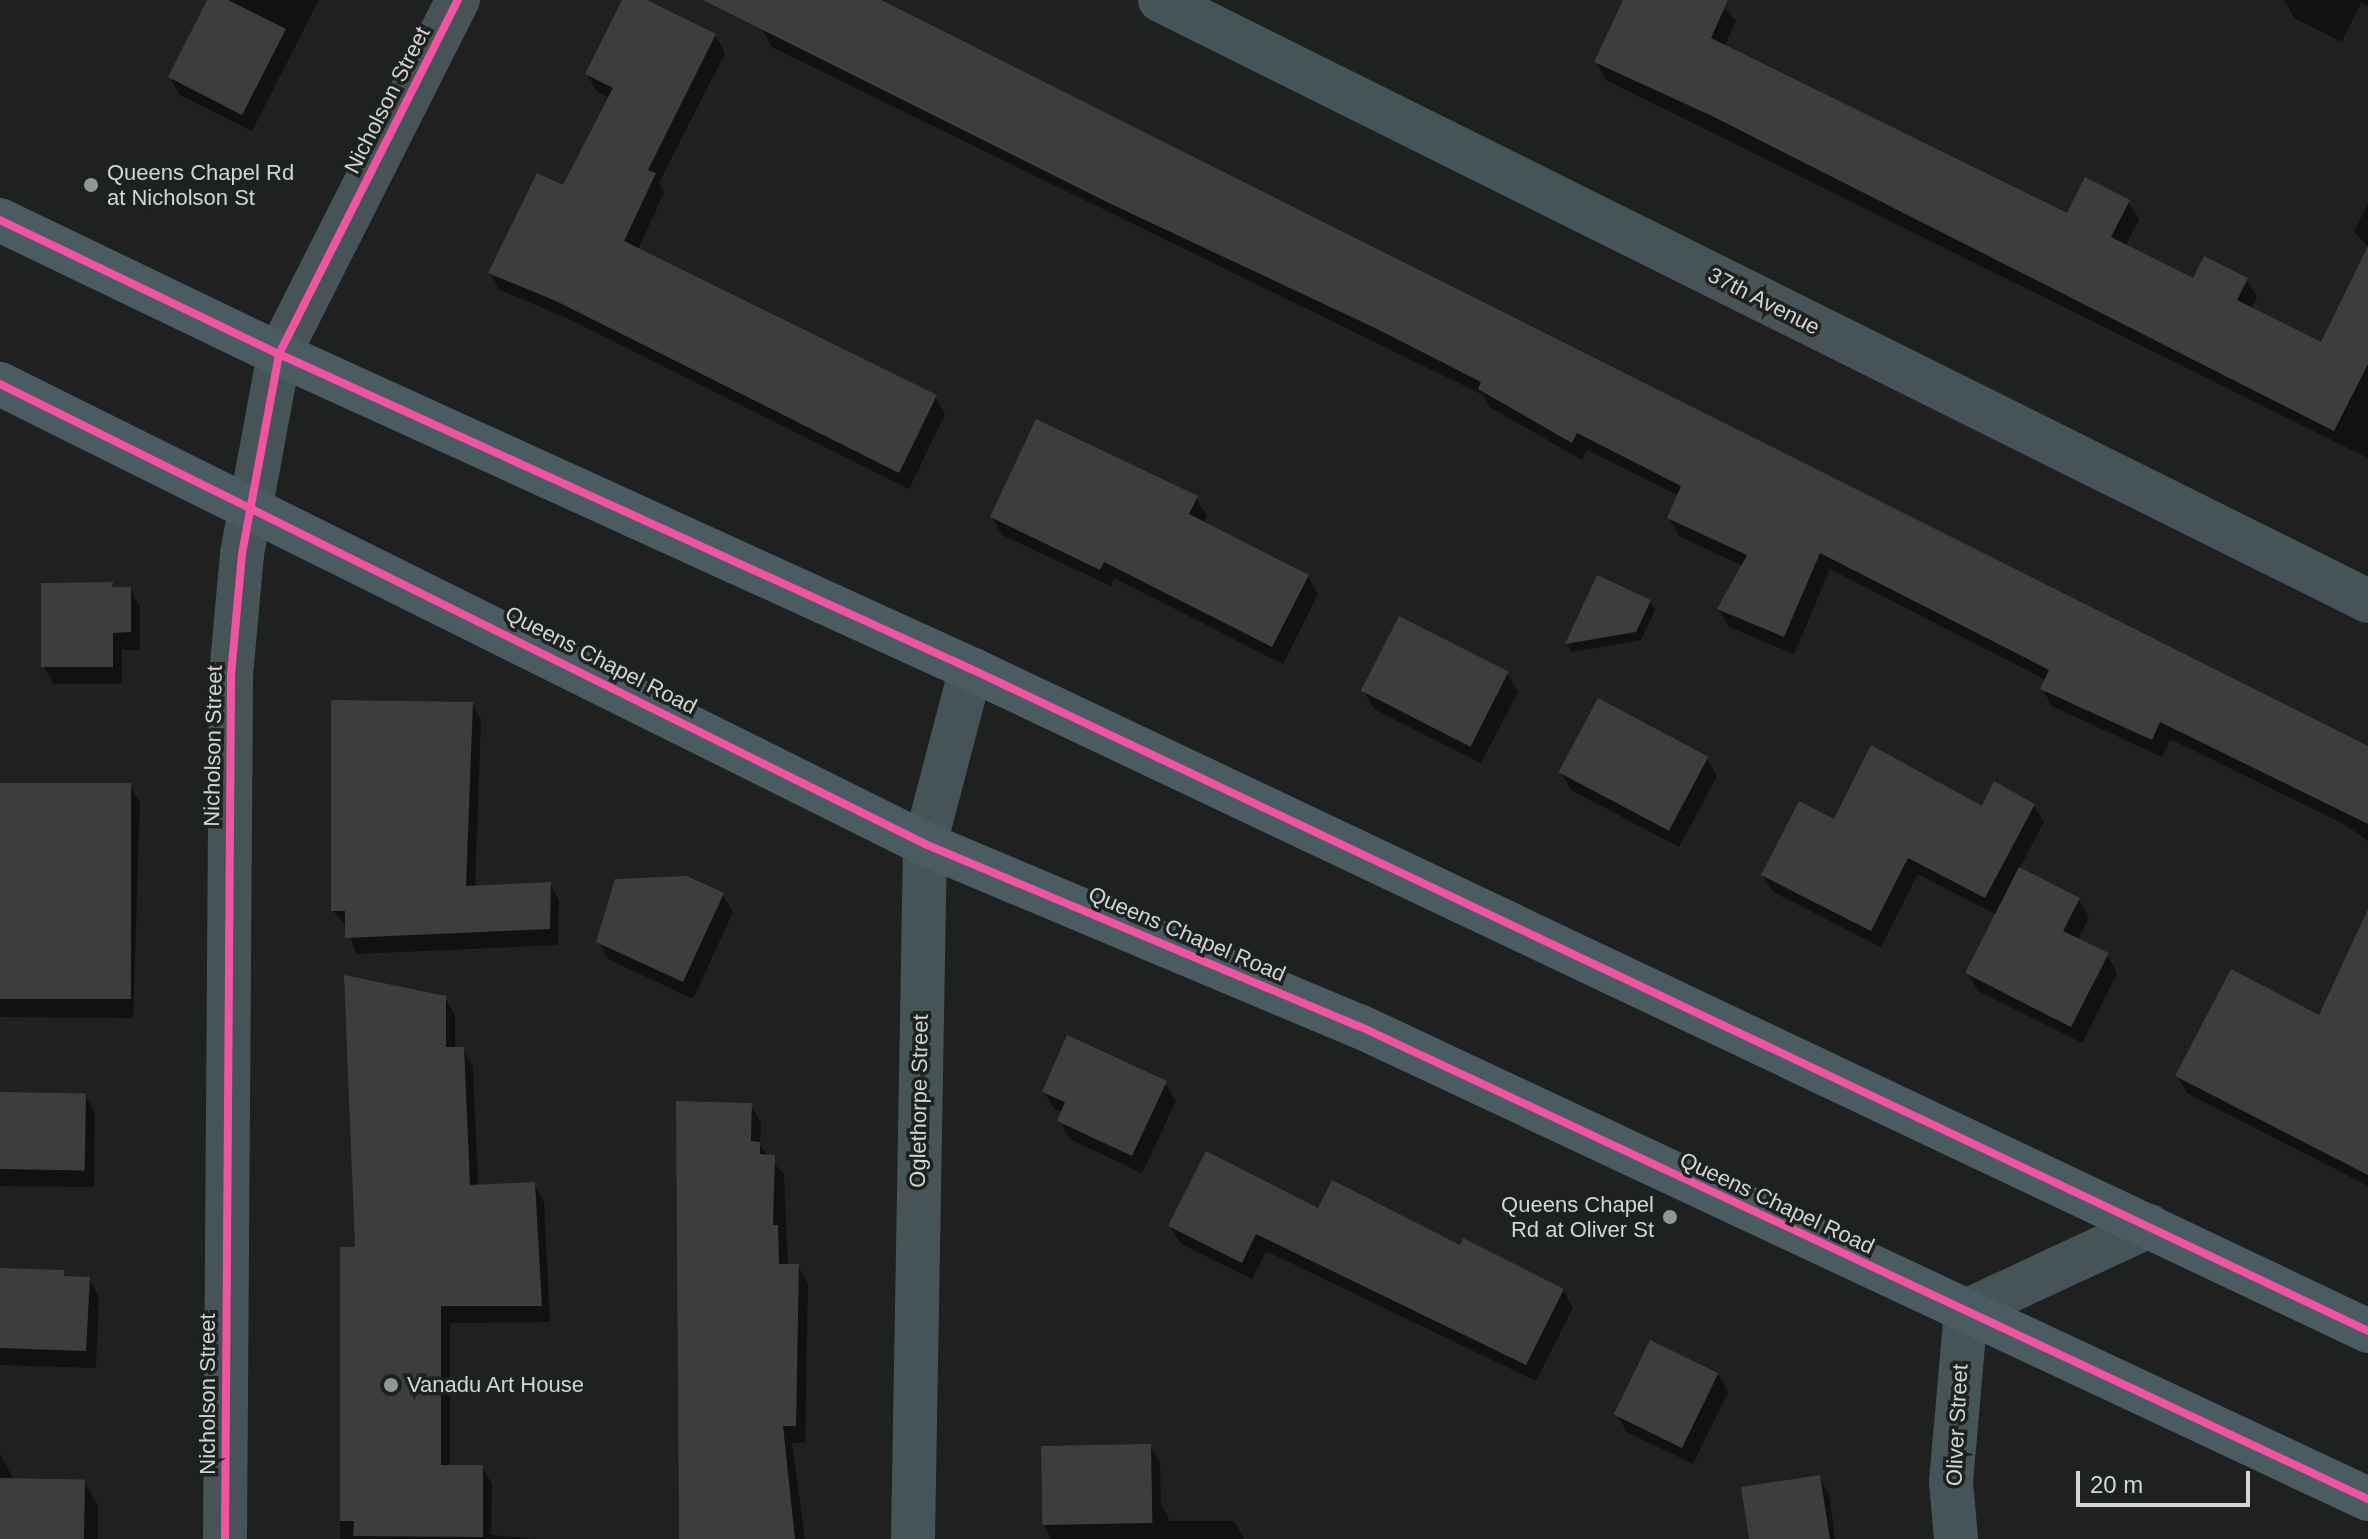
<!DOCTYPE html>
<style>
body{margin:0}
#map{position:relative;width:2368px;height:1539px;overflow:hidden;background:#1e2120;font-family:Helvetica,sans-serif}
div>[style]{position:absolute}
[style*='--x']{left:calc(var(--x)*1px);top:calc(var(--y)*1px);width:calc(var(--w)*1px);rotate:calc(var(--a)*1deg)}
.shadow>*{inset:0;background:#0007}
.building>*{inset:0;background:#3b3e3d;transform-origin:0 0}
.minor>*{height:44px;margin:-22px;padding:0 22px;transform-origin:22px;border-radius:22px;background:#465457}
.major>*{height:44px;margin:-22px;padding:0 22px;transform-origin:22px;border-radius:22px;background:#4a5c61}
.cycleway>*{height:8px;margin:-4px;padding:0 4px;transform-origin:4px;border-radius:4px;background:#f153a3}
.dots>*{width:22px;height:22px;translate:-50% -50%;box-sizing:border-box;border:4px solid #1d2221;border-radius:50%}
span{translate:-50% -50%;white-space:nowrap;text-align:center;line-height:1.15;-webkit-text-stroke:7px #1d2221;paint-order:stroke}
.street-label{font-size:22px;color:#d2d5d4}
.poi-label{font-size:22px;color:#d2d5d4}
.left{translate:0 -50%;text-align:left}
.right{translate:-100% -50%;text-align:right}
.scale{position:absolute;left:2076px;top:1471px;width:174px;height:36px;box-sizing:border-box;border:4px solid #d2d5d4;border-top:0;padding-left:10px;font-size:24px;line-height:28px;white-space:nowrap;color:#d2d5d4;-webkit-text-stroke:6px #1d2221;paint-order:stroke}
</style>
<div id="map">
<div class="shadow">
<i style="clip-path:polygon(209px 0,319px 0,252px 131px,180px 95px,170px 77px)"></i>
<i style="clip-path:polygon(624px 0,643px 0,715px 35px,725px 53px,659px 183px,664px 192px,638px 250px,935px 397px,945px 414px,909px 489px,567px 318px,500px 290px,490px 273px,564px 188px,610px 98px,597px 92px,587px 74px)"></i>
<i style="clip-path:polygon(777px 0,877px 0,2368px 748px,2368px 841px,2342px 823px,2170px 739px,2162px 757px,2052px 706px,2042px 688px,2046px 680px,1830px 569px,1794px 654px,1729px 627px,1719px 609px,1743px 566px,1679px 536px,1669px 518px,1679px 496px,1587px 450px,1582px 460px,1490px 407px,1483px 395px,772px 47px,762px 29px)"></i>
<i style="clip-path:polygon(1625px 0,1719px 0,1736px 21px,1724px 47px,2068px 215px,2128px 202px,2139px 219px,2125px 247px,2194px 281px,2246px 279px,2257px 297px,2251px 309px,2321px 344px,2368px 328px,2368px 458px,1606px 80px,1596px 62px)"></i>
<i style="clip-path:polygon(2284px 0,2368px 0,2368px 6px,2361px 3px,2342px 42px,2294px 18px)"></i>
<i style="clip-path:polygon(2368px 203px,2368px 246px,2354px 232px)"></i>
<i style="clip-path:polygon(1196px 498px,1207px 516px,1203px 523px,1308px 577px,1318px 594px,1283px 664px,1114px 578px,1111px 586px,1002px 535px,992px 517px)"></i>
<i style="clip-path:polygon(1598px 578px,1650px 602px,1655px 610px,1641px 640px,1572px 652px,1567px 644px)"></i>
<i style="clip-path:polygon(112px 584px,115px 589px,130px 589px,140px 607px,140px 650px,122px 650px,122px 684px,54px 684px,43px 666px)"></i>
<i style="clip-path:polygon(1507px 674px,1518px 692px,1481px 763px,1374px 709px,1364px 691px)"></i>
<i style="clip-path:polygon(472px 704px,481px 720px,475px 887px,550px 884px,559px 900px,558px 945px,356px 954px,347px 927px,333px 911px)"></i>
<i style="clip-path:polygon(1707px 759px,1717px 776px,1679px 847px,1571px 790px,1561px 772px)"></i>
<i style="clip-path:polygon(0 785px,130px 785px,140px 803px,133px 1018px,0 1017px)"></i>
<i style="clip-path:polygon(2034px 805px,2044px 822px,2019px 869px,2079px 900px,2089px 917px,2078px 940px,2107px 955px,2117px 973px,2082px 1043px,1978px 991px,1967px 973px,1997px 915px,1918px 874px,1881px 947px,1773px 892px,1763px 875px,1835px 821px)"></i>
<i style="clip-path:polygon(723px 895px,733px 912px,693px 999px,608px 959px,598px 941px)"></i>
<i style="clip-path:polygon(2368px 983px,2368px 1186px,2187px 1093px,2177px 1076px,2320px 1018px)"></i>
<i style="clip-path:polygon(445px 998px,455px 1015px,455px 1049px,463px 1049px,473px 1066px,478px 1186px,534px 1184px,544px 1201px,550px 1322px,450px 1323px,450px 1467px,482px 1467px,492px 1484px,491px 1535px,537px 1539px,340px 1539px,342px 1249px,357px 1249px)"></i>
<i style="clip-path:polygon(1165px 1083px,1176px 1101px,1142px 1173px,1070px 1139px,1060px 1121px,1063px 1113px,1054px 1109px,1044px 1091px)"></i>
<i style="clip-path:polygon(0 1094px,85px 1095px,95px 1113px,94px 1187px,0 1186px)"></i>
<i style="clip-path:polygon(678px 1103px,751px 1105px,761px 1123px,760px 1146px,784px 1175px,788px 1266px,798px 1266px,808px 1284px,805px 1443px,792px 1443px,805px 1539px,681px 1539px)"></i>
<i style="clip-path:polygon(1319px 1210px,1461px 1247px,1563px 1290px,1573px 1308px,1536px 1381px,1266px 1251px,1252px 1279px,1181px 1244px,1170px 1226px)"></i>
<i style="clip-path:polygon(0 1270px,63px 1272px,67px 1278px,89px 1279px,99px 1296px,96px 1368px,0 1365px)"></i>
<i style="clip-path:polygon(1718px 1374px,1728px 1392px,1693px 1464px,1627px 1432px,1617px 1415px)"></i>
<i style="clip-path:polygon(1150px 1446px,1160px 1463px,1161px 1504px,1170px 1521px,1234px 1521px,1244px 1539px,1051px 1539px,1045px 1526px)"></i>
<i style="clip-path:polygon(0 1454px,14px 1480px,84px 1481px,98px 1506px,98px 1539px,0 1539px)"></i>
<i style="clip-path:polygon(1819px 1477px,1829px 1494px,1835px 1539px,1751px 1539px)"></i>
</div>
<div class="building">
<i style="clip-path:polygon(207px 0,228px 0,286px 29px,242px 115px,168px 77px)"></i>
<i style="clip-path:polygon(622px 0,647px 0,716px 34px,648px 170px,656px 173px,624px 241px,937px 395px,899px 473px,556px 301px,488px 273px,537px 173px,563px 185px,613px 88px,585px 74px)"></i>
<i style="clip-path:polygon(703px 0,881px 0,2368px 746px,2368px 824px,2160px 722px,2152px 740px,2040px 689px,2049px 670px,1820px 553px,1784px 637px,1717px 609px,1747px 555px,1667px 518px,1681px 486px,1577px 433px,1572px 443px,1478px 389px,1481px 382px,1375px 328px,1111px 204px)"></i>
<i style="clip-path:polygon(1623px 0,1728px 0,1711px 38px,2067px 213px,2085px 177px,2130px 200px,2111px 237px,2193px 278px,2204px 256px,2248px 278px,2237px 300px,2321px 342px,2368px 246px,2368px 364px,2334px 431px,1712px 116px,1594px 62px)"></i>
<i style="clip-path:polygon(1036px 419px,1198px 496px,1189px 514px,1309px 575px,1272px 647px,1104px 562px,1100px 570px,990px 517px)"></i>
<i style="clip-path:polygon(1597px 575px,1651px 600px,1636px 632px,1565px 644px)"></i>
<i style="clip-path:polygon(113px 582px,112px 587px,131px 587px,131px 632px,113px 633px,113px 667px,41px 667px,41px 583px)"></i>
<i style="left:1399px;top:616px;width:123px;height:84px;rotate:27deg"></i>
<i style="left:1598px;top:698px;width:125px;height:84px;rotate:28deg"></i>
<i style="clip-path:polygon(331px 700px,473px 702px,466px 886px,551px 882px,550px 929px,345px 938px,345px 911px,331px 911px)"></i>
<i style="clip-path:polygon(1871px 745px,1982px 806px,1994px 781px,2035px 804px,1985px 898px,1908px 858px,1871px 931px,1761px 875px,1799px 801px,1834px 819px)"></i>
<i style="left:0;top:783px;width:131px;height:216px"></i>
<i style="clip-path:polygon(2019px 867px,2080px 898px,2063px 931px,2109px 953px,2071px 1027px,1965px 973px)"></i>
<i style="clip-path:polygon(687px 876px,724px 893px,683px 982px,596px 942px,615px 879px)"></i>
<i style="clip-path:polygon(2368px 909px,2368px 1175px,2175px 1076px,2231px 969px,2319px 1015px)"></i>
<i style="clip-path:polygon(344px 975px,446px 996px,446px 1047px,464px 1047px,470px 1185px,535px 1182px,542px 1306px,441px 1306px,441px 1465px,483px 1465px,483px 1537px,353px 1536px,354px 1521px,340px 1521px,340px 1247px,355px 1247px)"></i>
<i style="clip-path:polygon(1067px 1035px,1167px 1081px,1132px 1156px,1057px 1121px,1065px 1102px,1042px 1092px)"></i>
<i style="left:0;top:1092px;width:86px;height:77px;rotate:1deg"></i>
<i style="clip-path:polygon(676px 1101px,752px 1103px,751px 1141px,760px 1142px,760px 1154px,775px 1155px,773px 1225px,778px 1225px,779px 1264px,799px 1264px,796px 1426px,783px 1426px,795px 1539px,679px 1539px)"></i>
<i style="clip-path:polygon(1206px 1151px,1318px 1208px,1332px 1180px,1460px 1245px,1463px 1238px,1564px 1289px,1526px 1365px,1256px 1234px,1242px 1263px,1168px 1226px)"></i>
<i style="clip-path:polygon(0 1268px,64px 1270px,64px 1276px,90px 1277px,86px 1351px,0 1348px)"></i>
<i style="left:1650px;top:1340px;width:76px;height:83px;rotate:26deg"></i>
<i style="left:1151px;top:1444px;width:79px;height:110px;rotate:89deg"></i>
<i style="clip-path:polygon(1820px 1475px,1830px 1539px,1749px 1539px,1741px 1487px)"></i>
<i style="left:0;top:1478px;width:85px;height:61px;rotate:1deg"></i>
</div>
<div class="minor">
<i style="--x:1160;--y:0;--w:1349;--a:26.45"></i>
<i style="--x:225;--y:1539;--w:864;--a:-89.6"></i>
<i style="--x:231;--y:675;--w:121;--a:-84.8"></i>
<i style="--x:242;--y:554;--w:203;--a:-79.5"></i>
<i style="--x:279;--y:354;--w:397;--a:-63.2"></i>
<i style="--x:913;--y:1539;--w:695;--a:-89.01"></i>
<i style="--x:925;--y:844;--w:181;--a:-75.3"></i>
<i style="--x:1956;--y:1539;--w:57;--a:-95"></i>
<i style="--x:1951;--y:1482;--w:172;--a:-85"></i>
<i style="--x:1966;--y:1311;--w:202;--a:-24.9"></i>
</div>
<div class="major">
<i style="--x:0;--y:220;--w:310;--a:25.7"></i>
<i style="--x:279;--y:354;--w:760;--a:24.48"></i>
<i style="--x:971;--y:669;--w:1546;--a:25.35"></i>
<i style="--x:0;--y:384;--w:1033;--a:26.44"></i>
<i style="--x:925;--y:844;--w:471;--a:22.8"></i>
<i style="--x:1359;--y:1026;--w:1114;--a:25.12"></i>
</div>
<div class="cycleway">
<i style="--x:0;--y:220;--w:310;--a:25.7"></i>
<i style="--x:279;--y:354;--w:760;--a:24.48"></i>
<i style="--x:971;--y:669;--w:1546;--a:25.35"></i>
<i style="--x:0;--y:384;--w:1033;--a:26.44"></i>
<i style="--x:925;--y:844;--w:471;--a:22.8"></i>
<i style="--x:1359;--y:1026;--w:1114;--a:25.12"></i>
<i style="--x:225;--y:1539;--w:864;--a:-89.6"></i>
<i style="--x:231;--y:675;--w:121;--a:-84.8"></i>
<i style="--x:242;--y:554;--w:203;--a:-79.5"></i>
<i style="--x:279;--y:354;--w:397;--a:-63.2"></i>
</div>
<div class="dots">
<i style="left:91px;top:185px;background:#939695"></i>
<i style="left:1670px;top:1217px;background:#939695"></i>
<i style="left:391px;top:1385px;background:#939695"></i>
</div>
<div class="street-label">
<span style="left:387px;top:100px;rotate:-63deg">Nicholson Street</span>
<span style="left:1764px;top:301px;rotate:27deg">37th Avenue</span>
<span style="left:601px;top:660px;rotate:27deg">Queens Chapel Road</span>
<span style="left:213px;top:746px;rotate:-89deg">Nicholson Street</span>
<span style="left:1187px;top:934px;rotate:23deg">Queens Chapel Road</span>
<span style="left:919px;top:1101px;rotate:-89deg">Oglethorpe Street</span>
<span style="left:1777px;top:1203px;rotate:25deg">Queens Chapel Road</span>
<span style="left:208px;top:1394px;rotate:-90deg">Nicholson Street</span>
<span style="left:1957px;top:1425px;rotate:-87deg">Oliver Street</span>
</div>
<div class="poi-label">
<span class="left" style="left:107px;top:185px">Queens Chapel Rd<br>at Nicholson St</span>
<span class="right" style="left:1654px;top:1217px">Queens Chapel<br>Rd at Oliver St</span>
<span class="left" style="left:407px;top:1385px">Vanadu Art House</span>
</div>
<div class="scale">20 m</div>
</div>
